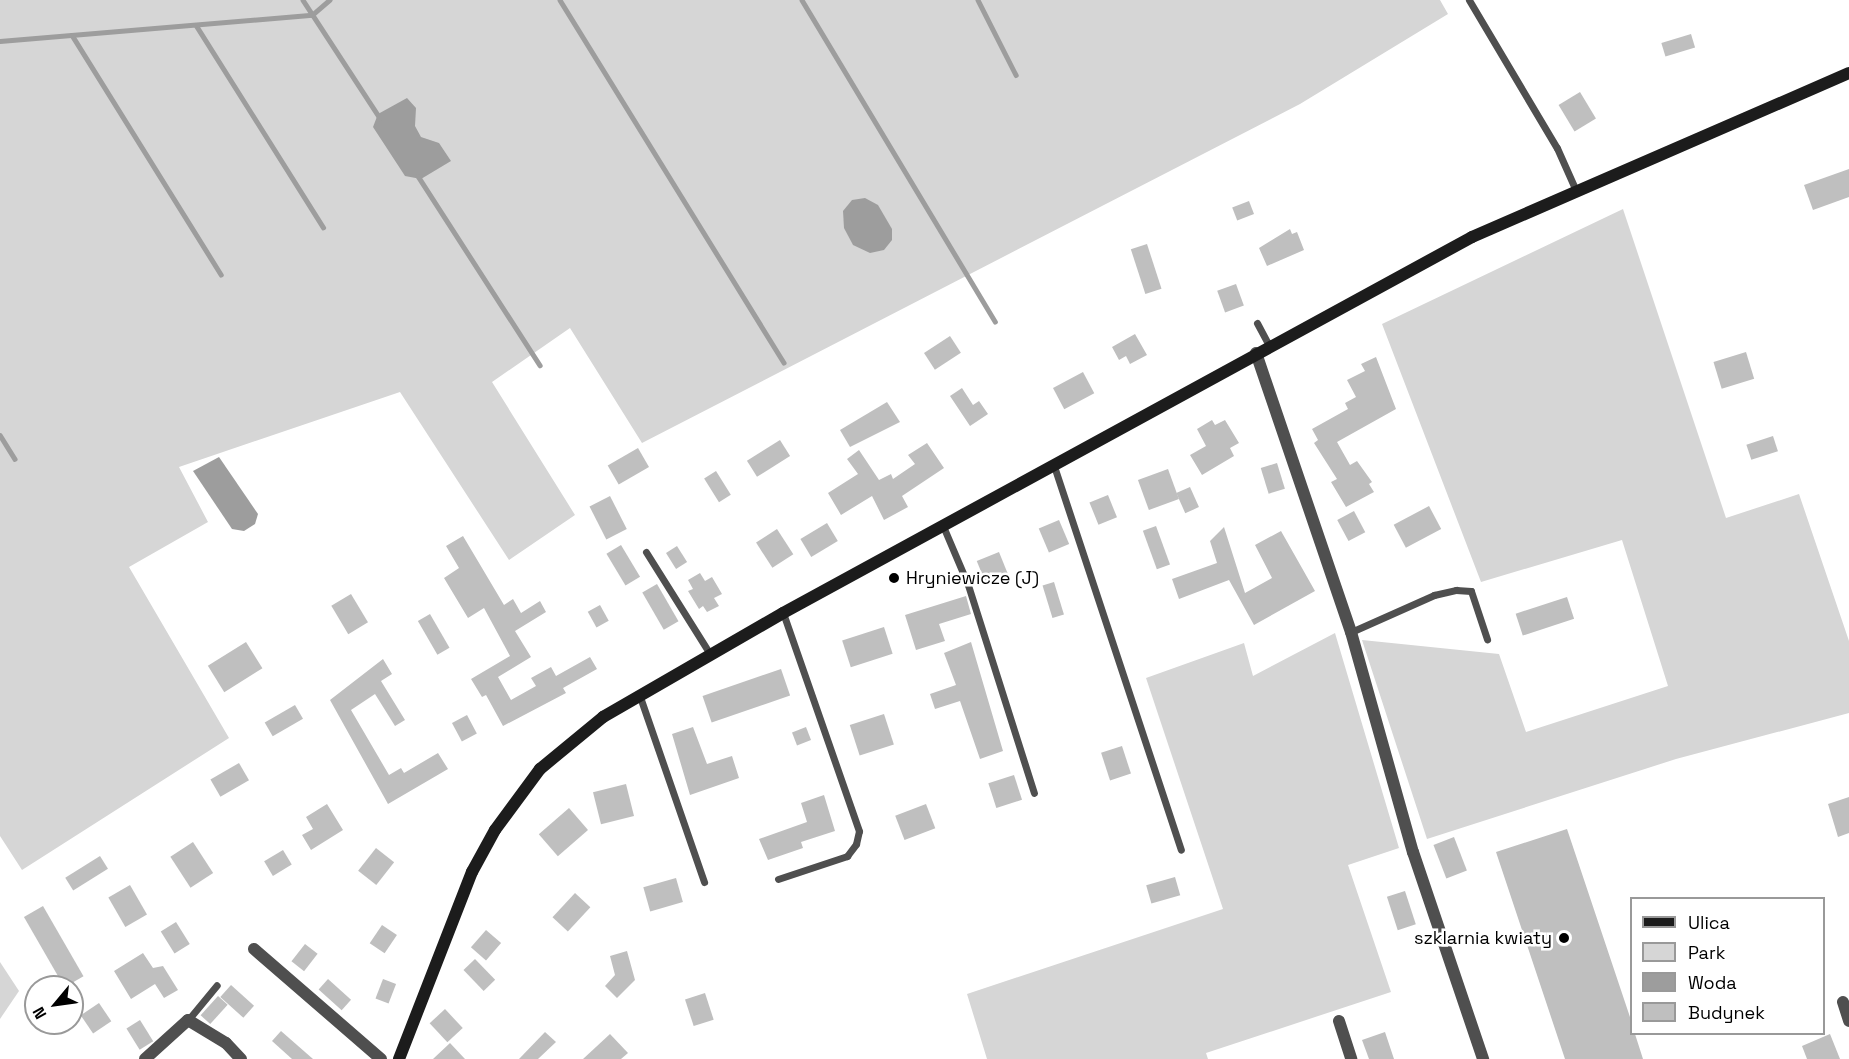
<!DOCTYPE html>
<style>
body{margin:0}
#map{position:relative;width:1849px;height:1059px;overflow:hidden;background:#fff;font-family:"Space Grotesk",sans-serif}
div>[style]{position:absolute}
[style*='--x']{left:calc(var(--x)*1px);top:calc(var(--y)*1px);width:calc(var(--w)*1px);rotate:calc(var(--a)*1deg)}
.green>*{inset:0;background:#d6d6d6}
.water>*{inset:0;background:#9d9d9d}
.stream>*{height:4.5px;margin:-2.25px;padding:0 2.25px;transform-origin:2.25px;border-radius:2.25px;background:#9d9d9d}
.building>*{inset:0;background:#bfbfbf;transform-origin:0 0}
.lane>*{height:7px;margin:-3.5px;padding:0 3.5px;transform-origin:3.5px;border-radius:3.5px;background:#4f4f4f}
.street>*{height:12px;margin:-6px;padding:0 6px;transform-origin:6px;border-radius:6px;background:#4f4f4f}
.secondary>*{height:12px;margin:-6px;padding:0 6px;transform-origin:6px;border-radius:6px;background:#1c1c1c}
.dots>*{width:16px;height:16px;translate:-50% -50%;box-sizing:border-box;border:3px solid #fff;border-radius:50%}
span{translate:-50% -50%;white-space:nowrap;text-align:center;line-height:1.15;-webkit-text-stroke:5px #fff;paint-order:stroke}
.poi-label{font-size:18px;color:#000}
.left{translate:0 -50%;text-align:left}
.right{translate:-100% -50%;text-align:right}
.legend{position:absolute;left:1630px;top:897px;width:195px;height:138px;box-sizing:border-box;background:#fff;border:2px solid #999;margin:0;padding:8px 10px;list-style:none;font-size:18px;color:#000}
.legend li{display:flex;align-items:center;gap:12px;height:30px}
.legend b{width:30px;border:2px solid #999}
.north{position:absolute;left:24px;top:975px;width:60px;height:60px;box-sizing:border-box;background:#fff;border:2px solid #999;border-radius:50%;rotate:241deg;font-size:16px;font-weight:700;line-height:24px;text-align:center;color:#000}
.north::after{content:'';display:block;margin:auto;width:21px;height:27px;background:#000;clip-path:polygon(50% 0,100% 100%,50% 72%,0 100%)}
</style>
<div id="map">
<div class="green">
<i style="clip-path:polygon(0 0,1440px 0,1448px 14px,1300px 104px,642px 443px,570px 328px,492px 382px,575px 515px,509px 560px,400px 392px,179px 467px,208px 522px,129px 567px,229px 738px,22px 870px,0 836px)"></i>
<i style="clip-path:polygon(1623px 209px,1726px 518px,1799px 494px,1849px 641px,1849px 713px,1676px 759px,1427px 839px,1362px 640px,1499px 654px,1526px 732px,1668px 686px,1622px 540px,1481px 582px,1382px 324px)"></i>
<i style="clip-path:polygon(1335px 633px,1399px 848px,1348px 865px,1391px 992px,1206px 1053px,1208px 1059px,987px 1059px,967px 994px,1223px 909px,1146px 678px,1244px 643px,1253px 676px)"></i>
<i style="clip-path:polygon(0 962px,19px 991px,0 1019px)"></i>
</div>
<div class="water">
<i style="clip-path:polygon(407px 98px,416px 108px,415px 126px,421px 137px,439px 143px,451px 161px,421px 179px,405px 176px,373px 127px,378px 114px)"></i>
<i style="clip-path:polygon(865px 198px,878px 205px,892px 229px,892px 240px,884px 250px,870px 253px,853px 245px,844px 228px,843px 211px,852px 200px)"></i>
<i style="clip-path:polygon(219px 457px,258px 514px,255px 524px,244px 531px,232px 529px,193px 471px)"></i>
</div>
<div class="stream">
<i style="--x:303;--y:0;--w:141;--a:56.9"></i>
<i style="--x:560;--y:0;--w:426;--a:58.3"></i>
<i style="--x:802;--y:0;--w:375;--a:59"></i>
<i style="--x:978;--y:0;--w:84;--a:63.1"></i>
<i style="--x:196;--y:25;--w:239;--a:57.8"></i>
<i style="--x:72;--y:35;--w:282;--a:58.1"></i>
<i style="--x:0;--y:41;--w:313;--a:-4.8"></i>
<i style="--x:312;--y:15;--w:23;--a:-41"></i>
<i style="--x:418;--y:176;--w:225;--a:57.2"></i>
<i style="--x:0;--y:435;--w:28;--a:58"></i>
</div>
<div class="building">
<i style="left:1691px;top:34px;width:14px;height:31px;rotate:73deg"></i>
<i style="left:1580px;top:92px;width:31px;height:25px;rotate:59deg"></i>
<i style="clip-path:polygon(1849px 169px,1849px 197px,1813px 210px,1804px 185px)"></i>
<i style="left:1249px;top:201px;width:14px;height:18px;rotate:69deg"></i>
<i style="clip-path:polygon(1290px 229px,1292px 234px,1297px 232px,1304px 250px,1267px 266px,1259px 248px)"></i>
<i style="left:1147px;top:244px;width:47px;height:17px;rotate:72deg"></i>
<i style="left:1236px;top:284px;width:23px;height:20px;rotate:70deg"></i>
<i style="clip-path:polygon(1135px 334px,1147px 355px,1130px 364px,1126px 356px,1119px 360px,1112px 347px)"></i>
<i style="left:950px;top:336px;width:20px;height:31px;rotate:57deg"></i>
<i style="left:1746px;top:352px;width:28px;height:34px;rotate:73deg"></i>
<i style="clip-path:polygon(1376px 357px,1396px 409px,1337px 442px,1350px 465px,1357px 461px,1372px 482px,1369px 484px,1374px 492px,1346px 507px,1331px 482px,1337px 479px,1314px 443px,1318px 440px,1312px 429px,1348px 409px,1345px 403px,1356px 397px,1347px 380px,1365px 371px,1361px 364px)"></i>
<i style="left:1083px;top:372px;width:24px;height:34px;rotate:62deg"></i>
<i style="clip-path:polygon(962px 388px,973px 405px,979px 401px,988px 414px,970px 426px,950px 396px)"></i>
<i style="clip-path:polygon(887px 402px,900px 422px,850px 447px,840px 430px)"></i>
<i style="clip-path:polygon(1212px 420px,1215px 425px,1225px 420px,1239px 443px,1230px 448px,1234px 456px,1202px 475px,1190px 455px,1206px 446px,1197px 429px)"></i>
<i style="left:1773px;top:436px;width:16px;height:28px;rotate:72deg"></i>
<i style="left:780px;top:440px;width:19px;height:39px;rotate:58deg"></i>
<i style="clip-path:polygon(927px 443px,944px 468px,902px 496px,908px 507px,884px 520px,872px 496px,841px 515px,828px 493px,858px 474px,847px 459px,859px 450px,879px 480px,891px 474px,893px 479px,915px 464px,908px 455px)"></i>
<i style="left:638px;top:448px;width:22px;height:35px;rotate:60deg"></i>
<i style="left:1277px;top:463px;width:27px;height:17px;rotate:73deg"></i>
<i style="left:1168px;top:469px;width:32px;height:32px;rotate:70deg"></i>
<i style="left:716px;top:471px;width:28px;height:14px;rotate:58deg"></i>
<i style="left:1190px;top:487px;width:22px;height:15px;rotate:66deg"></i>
<i style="left:1108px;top:495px;width:24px;height:20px;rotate:68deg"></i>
<i style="left:610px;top:496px;width:37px;height:23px;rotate:63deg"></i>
<i style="left:1429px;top:506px;width:26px;height:40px;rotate:62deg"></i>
<i style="left:1354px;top:511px;width:24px;height:19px;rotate:62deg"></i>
<i style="left:1059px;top:520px;width:26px;height:22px;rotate:67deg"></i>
<i style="left:827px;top:523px;width:21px;height:31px;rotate:59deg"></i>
<i style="left:1156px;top:526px;width:41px;height:14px;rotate:70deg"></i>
<i style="clip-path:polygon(1224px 527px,1245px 593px,1272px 578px,1255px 545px,1281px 531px,1315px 591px,1254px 625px,1229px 580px,1179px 599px,1172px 579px,1217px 563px,1210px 541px)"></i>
<i style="left:777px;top:529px;width:30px;height:25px;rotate:57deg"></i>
<i style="clip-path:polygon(463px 536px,504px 605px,513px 599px,521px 613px,540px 601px,546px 612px,515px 631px,531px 657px,498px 677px,511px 700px,536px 686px,531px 678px,551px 667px,556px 676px,590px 657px,597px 669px,563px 688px,566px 693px,503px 726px,486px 695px,482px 697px,471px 679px,510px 656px,484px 608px,468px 618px,444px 578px,459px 568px,446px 546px)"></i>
<i style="left:621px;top:545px;width:37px;height:17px;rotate:59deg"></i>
<i style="left:677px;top:546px;width:19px;height:13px;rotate:58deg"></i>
<i style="left:999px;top:552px;width:24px;height:24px;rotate:68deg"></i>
<i style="clip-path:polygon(700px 573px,705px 581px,712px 577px,722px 594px,714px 598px,719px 606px,707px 612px,703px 606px,699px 609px,688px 591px,693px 589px,688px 580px)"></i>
<i style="left:1054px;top:582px;width:34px;height:12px;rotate:73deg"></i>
<i style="left:657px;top:584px;width:43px;height:17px;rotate:60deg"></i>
<i style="left:351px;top:594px;width:33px;height:23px;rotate:59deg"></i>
<i style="clip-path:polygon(966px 596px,971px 614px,939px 624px,945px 641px,916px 650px,905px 615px)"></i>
<i style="left:1567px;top:597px;width:23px;height:54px;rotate:72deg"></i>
<i style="left:600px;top:605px;width:18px;height:14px;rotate:61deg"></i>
<i style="left:430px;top:614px;width:39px;height:14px;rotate:60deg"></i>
<i style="left:884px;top:627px;width:28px;height:44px;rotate:72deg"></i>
<i style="left:246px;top:642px;width:31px;height:45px;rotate:58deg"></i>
<i style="clip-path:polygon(971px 642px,1003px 751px,980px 759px,960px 701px,935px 709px,930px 694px,956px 685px,944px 653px)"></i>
<i style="clip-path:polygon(383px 659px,392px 674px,381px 681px,405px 720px,395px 726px,375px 694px,351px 710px,389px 775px,401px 768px,404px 773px,438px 753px,448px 769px,388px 804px,330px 700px)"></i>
<i style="left:781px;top:669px;width:28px;height:83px;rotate:71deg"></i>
<i style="left:295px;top:705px;width:16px;height:35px;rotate:60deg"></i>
<i style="left:884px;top:714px;width:32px;height:36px;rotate:72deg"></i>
<i style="left:467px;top:715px;width:21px;height:17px;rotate:62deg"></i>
<i style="clip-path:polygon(693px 727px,707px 764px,732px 756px,739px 778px,690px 795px,672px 734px)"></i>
<i style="left:806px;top:727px;width:14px;height:15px;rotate:69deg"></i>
<i style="left:1122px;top:746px;width:29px;height:22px;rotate:72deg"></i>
<i style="left:239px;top:763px;width:20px;height:33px;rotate:60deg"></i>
<i style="left:1014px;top:775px;width:26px;height:27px;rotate:72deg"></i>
<i style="left:626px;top:784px;width:33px;height:34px;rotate:76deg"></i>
<i style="clip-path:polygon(824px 795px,835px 831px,801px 842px,803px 848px,768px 860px,759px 839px,807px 822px,801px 803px)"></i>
<i style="clip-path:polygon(1849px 797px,1849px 833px,1838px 837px,1828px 804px)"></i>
<i style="clip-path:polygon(327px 804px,343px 830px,311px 850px,302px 835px,313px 829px,306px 817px)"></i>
<i style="left:926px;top:804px;width:26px;height:33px;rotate:69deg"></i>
<i style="left:569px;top:808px;width:29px;height:40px;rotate:49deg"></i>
<i style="clip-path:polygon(1567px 829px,1632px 1023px,1632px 1034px,1635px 1034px,1643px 1059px,1565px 1059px,1496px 852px)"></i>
<i style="left:1454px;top:837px;width:36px;height:22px;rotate:69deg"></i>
<i style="left:193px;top:842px;width:37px;height:27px;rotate:57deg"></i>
<i style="left:376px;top:848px;width:23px;height:29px;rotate:38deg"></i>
<i style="left:283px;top:850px;width:17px;height:22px;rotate:59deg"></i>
<i style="left:100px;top:856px;width:15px;height:41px;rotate:58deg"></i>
<i style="left:1175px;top:877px;width:19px;height:30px;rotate:74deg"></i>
<i style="left:676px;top:878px;width:25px;height:34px;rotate:74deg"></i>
<i style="left:130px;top:885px;width:34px;height:25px;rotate:60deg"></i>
<i style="left:1405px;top:891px;width:35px;height:19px;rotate:72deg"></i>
<i style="left:575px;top:893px;width:21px;height:33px;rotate:43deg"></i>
<i style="left:43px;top:906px;width:81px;height:22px;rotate:60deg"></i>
<i style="left:176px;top:922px;width:26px;height:18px;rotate:58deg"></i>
<i style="left:382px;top:925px;width:18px;height:22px;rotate:34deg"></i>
<i style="left:486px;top:930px;width:20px;height:23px;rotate:41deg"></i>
<i style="left:305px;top:944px;width:16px;height:22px;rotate:38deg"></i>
<i style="clip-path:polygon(627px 951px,635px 980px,617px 998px,605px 986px,615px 975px,610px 956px)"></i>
<i style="clip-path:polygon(143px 953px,153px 968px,163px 966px,178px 990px,164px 998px,155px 984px,131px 999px,114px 971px)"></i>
<i style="left:475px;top:959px;width:29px;height:16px;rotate:46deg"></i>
<i style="left:328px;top:979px;width:31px;height:14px;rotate:42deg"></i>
<i style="left:383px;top:979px;width:14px;height:21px;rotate:21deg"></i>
<i style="left:231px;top:985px;width:31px;height:16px;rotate:42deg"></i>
<i style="left:705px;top:993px;width:28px;height:21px;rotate:72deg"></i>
<i style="left:218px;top:996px;width:13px;height:26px;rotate:42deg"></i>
<i style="left:99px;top:1003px;width:22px;height:22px;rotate:56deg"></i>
<i style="left:445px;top:1009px;width:26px;height:21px;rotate:47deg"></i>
<i style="left:140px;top:1020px;width:25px;height:16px;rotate:58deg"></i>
<i style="clip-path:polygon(281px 1031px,313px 1059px,292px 1059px,272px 1041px)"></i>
<i style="clip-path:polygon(545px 1032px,556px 1042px,538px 1059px,519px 1059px)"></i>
<i style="clip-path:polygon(1385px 1032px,1394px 1059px,1369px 1059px,1362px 1040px)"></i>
<i style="clip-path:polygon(610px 1034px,628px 1053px,621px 1059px,583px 1059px)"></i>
<i style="clip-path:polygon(1830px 1034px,1840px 1059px,1807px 1059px,1802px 1046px)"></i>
<i style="clip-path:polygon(450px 1043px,465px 1059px,433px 1059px)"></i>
</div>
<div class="lane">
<i style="--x:1469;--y:0;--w:172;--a:59.3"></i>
<i style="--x:1557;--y:148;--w:49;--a:66"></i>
<i style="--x:1257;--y:323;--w:26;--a:62"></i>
<i style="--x:1054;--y:466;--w:404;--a:71.7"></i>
<i style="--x:943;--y:526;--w:64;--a:67"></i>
<i style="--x:968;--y:585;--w:218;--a:72.4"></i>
<i style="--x:646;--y:552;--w:120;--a:57.9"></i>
<i style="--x:1351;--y:632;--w:91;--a:-24"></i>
<i style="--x:1434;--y:595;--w:23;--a:-13"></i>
<i style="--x:1456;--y:590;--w:15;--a:4"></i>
<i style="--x:1471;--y:591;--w:51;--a:71.6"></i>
<i style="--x:639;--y:694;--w:199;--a:70.9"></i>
<i style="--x:778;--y:879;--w:73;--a:-18.4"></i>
<i style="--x:847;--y:856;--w:15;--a:-53"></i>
<i style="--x:856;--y:844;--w:13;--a:-77"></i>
<i style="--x:859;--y:831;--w:231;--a:-109.2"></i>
<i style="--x:188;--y:1020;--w:45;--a:-50.4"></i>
</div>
<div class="street">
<i style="--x:1256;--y:353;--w:295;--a:71.2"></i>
<i style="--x:1351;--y:632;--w:229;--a:74.3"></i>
<i style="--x:1413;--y:852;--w:219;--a:71.3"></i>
<i style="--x:254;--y:949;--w:168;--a:40.9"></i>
<i style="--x:1843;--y:1002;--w:20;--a:72"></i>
<i style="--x:1339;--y:1021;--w:40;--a:72"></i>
<i style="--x:145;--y:1059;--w:58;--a:-42.2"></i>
<i style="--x:188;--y:1020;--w:44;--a:31.2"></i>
<i style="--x:226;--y:1043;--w:22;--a:47"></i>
</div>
<div class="secondary">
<i style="--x:399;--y:1059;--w:201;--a:-68.7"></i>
<i style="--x:472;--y:872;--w:48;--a:-61.3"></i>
<i style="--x:495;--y:830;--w:76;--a:-53.6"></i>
<i style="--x:540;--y:769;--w:82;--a:-39.5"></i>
<i style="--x:603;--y:717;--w:208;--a:-30"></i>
<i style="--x:783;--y:613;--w:785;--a:-28.62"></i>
<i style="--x:1472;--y:237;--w:411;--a:-23.5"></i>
</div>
<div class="dots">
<i style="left:894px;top:578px;background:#000"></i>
<i style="left:1564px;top:938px;background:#000"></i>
</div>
<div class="poi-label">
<span class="left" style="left:906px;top:578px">Hryniewicze (J)</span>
<span class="right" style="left:1552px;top:938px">szklarnia kwiaty</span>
</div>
<ul class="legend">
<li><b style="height:8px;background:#1c1c1c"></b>Ulica</li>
<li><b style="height:16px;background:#d6d6d6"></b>Park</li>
<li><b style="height:16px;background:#9d9d9d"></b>Woda</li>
<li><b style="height:16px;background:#bfbfbf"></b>Budynek</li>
</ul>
<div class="north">N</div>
</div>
